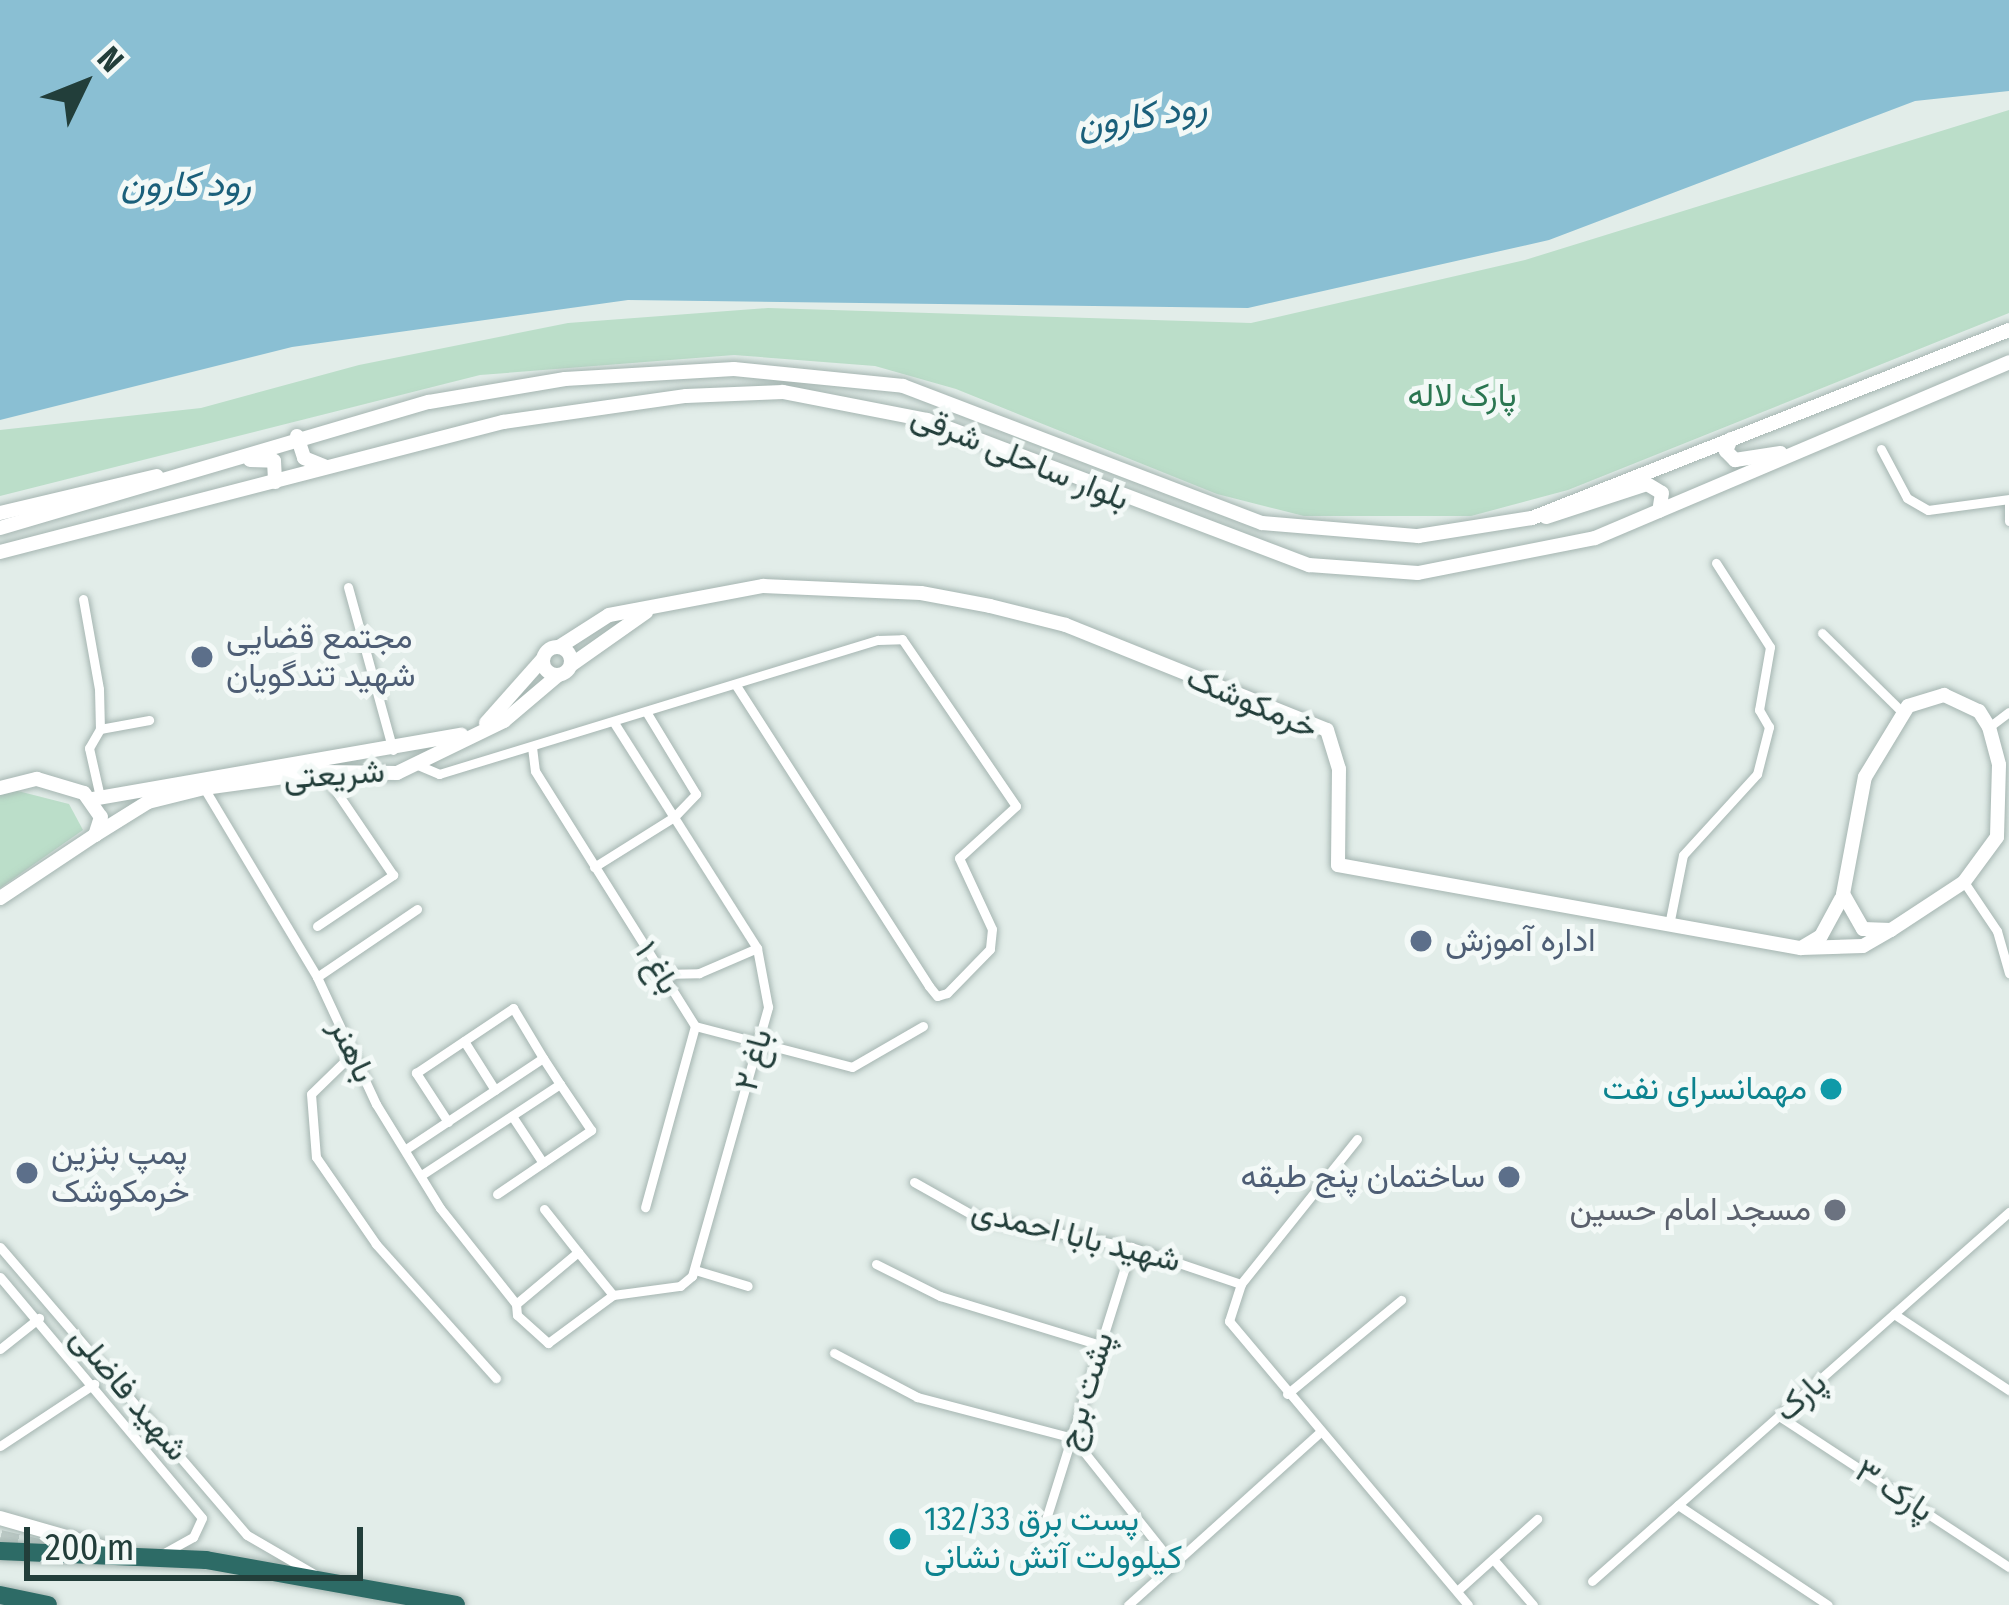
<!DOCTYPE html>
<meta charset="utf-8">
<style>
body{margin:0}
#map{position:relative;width:2009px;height:1605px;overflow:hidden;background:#e2ede9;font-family:"Fira Sans Condensed",Vazirmatn,sans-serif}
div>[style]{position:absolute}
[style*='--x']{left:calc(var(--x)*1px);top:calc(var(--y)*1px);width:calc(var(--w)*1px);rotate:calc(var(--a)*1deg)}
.green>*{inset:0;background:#bbdec9}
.water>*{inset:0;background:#8abfd3}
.highway-tunnel>*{height:18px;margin-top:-9px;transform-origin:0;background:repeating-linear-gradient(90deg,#bccac6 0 18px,transparent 0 27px)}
.roads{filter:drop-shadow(0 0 3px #a5b5b1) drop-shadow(0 0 3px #a5b5b1)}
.street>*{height:9px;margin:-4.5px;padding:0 4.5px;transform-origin:4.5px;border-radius:4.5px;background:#fff}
.secondary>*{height:14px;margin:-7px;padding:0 7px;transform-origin:7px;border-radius:7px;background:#fff}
.secondary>.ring{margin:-7px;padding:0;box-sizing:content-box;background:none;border:14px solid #fff;border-radius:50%}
.highway>*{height:18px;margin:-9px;padding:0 9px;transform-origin:9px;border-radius:9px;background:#2d6b66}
.dots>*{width:33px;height:33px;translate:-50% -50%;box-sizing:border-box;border:6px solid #f3f9f7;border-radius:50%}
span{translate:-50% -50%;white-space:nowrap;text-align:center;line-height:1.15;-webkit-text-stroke:10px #f3f9f7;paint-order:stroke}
.park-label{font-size:33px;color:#2b7651}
.street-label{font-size:33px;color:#223e3a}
.service-label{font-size:33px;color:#4e5e75}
.left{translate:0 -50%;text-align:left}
.right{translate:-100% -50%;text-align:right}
.culture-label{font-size:33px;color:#0d838f}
.worship-label{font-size:33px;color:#5b616d}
.water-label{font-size:36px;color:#1b607b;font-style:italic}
.north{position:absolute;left:24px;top:24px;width:120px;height:120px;-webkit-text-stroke:9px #f3f9f7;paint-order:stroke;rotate:47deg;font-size:33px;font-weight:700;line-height:48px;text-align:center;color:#223e3a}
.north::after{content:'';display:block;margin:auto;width:42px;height:54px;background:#223e3a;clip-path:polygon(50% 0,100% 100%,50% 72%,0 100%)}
.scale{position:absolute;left:24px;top:1527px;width:339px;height:54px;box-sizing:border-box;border:6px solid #223e3a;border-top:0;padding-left:15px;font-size:36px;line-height:42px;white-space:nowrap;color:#223e3a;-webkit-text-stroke:9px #f3f9f7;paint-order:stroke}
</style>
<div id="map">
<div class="green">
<i style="clip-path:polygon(2009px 110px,2009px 313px,1568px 490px,1471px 516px,1304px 516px,1217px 494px,956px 389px,875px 366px,734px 355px,480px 375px,0 496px,0 430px,201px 408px,359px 365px,568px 323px,768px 308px,1251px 323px,1525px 260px)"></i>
<i style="clip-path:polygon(10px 789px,69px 804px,83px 830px,0 888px,0 795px)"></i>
</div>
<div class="water">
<i style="clip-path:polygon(0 0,2009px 0,2009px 91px,1915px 101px,1549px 240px,1248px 308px,628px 300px,292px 347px,0 420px)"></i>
</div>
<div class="highway-tunnel">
<i style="--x:0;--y:1539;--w:44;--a:13.1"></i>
</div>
<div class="roads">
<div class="street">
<i style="--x:1881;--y:449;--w:55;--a:62"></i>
<i style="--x:1907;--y:498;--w:24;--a:30"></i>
<i style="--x:1928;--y:510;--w:82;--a:-7.7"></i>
<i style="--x:2009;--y:504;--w:17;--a:90"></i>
<i style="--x:348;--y:587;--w:169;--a:74.6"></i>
<i style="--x:83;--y:599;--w:91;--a:79.9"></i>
<i style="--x:99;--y:689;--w:40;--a:88.6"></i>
<i style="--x:100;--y:729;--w:22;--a:120"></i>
<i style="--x:89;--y:748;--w:50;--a:77.3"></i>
<i style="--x:1822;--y:633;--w:112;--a:44.6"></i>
<i style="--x:1989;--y:727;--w:25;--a:-37"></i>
<i style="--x:100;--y:729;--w:50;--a:-10.4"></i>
<i style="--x:532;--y:747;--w:24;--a:83"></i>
<i style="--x:535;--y:771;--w:301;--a:57.9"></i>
<i style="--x:695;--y:1026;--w:188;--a:105.4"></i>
<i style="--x:418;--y:765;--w:23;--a:23"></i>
<i style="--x:439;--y:774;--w:459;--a:-17"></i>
<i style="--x:878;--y:640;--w:24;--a:-2"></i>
<i style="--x:902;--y:639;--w:202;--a:55.7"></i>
<i style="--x:1016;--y:806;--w:77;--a:137.6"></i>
<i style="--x:959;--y:858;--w:78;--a:65.1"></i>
<i style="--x:992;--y:929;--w:20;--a:96"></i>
<i style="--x:990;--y:949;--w:62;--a:134.3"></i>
<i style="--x:947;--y:993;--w:10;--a:163"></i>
<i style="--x:937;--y:996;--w:13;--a:-129"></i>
<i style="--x:929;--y:986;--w:358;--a:-122.7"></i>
<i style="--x:204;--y:788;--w:220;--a:59.1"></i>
<i style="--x:317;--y:977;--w:140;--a:65.1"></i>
<i style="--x:376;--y:1104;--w:122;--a:58.4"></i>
<i style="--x:440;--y:1208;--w:122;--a:51.6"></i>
<i style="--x:594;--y:867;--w:94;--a:-32"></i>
<i style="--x:674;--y:817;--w:32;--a:-46"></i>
<i style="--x:696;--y:794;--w:95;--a:-121.2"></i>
<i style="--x:1964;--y:882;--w:59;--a:56"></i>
<i style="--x:1997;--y:931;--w:44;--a:74.1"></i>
<i style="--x:1669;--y:925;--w:71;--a:-78.7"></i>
<i style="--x:1683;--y:855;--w:110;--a:-47.6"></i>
<i style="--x:1757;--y:774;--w:49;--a:-75.7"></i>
<i style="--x:1769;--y:727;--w:20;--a:-120"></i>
<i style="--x:1759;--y:710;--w:64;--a:-80.1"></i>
<i style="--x:1770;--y:647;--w:100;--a:-122.7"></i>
<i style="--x:317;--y:926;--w:92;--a:-33.9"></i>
<i style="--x:393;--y:875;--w:125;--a:-124.2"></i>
<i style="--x:660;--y:974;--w:39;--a:-1"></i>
<i style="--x:699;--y:973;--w:63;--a:-23.3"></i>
<i style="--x:317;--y:977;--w:121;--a:-34.2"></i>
<i style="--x:695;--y:1026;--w:162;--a:14.6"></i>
<i style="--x:852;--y:1067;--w:82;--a:-30"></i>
<i style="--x:464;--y:1041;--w:58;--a:57.7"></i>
<i style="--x:352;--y:1054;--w:57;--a:135.7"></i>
<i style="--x:311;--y:1094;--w:63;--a:85.5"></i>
<i style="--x:316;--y:1157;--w:106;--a:55.4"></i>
<i style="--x:376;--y:1244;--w:180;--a:48.2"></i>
<i style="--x:512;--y:1116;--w:56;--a:56.6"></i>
<i style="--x:448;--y:1122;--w:59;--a:-123.1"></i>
<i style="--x:416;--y:1073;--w:117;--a:-33.8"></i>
<i style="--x:513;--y:1008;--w:58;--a:59"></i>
<i style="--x:1357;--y:1139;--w:186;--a:128.7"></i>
<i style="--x:1241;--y:1284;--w:39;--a:108"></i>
<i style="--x:1229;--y:1321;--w:371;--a:49.9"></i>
<i style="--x:406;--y:1149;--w:164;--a:-33.6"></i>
<i style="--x:543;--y:1058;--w:31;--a:57"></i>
<i style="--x:560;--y:1084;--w:164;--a:146.7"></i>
<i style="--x:914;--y:1182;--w:71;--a:29.4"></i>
<i style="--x:976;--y:1217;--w:158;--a:11"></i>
<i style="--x:1131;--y:1247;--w:116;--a:18.6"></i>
<i style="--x:497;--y:1194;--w:114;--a:-34.2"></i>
<i style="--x:591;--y:1130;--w:55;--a:-124"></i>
<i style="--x:544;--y:1209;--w:55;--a:51.7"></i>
<i style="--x:0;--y:1247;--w:379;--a:49.4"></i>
<i style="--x:247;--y:1535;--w:78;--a:30.2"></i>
<i style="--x:876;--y:1264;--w:72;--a:26.6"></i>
<i style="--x:940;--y:1296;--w:167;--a:17"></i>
<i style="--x:695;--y:1270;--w:55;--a:16.8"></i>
<i style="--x:0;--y:1277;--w:314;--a:50"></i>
<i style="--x:202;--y:1518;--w:21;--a:115"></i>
<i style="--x:193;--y:1537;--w:37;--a:151"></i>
<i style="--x:613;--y:1295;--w:55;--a:-129.1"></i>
<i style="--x:578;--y:1252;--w:81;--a:140"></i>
<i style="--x:516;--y:1304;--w:11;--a:85"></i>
<i style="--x:517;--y:1315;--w:42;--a:42.1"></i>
<i style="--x:548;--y:1343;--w:81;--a:-36.4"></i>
<i style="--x:613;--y:1295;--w:68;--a:-7.7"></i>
<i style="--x:680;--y:1286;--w:16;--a:-40"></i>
<i style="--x:692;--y:1276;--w:280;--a:-74.2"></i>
<i style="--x:768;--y:1007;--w:60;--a:-100.6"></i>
<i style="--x:757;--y:948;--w:267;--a:-122.4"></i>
<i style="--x:1894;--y:1314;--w:138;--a:33.5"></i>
<i style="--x:0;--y:1349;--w:50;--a:-38.5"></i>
<i style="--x:834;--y:1353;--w:94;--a:27.9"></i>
<i style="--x:917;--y:1397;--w:161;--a:14.7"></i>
<i style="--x:1073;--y:1438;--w:157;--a:51.5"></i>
<i style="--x:1287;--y:1394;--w:148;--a:-39.5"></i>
<i style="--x:1779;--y:1416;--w:275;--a:33.3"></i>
<i style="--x:0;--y:1446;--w:113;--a:-33.4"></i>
<i style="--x:1678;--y:1505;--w:180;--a:33.7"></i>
<i style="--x:1041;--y:1535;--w:302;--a:-72.6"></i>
<i style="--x:1493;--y:1559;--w:61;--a:49"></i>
<i style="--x:1592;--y:1581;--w:557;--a:-41.51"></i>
<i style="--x:1457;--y:1591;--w:108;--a:-42"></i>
<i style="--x:1128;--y:1605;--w:258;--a:-42"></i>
</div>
<div class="secondary">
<i style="--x:297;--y:436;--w:23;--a:72"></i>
<i style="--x:304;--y:458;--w:24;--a:22"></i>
<i style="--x:1731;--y:439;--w:13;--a:113"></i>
<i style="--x:1726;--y:451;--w:13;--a:45"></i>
<i style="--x:1735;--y:460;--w:46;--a:-8.8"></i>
<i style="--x:250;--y:460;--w:24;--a:2"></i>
<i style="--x:274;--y:461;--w:21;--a:87"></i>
<i style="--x:0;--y:513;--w:161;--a:-13.3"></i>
<i style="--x:1546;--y:517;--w:106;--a:-18.1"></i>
<i style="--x:1647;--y:484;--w:17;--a:31"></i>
<i style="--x:1662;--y:493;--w:18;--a:99"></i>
<i style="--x:0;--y:528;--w:447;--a:-16.4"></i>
<i style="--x:429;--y:402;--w:138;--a:-9.6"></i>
<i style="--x:565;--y:379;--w:169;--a:-3.4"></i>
<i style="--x:734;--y:369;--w:170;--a:5.7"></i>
<i style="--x:903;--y:386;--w:384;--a:20.9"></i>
<i style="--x:1262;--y:523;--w:157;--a:4.8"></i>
<i style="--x:1418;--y:536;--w:115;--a:-9"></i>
<i style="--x:1532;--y:518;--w:513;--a:-21.51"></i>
<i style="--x:0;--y:552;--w:520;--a:-14.49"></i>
<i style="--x:503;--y:422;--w:185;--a:-8.1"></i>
<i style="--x:686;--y:396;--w:97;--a:-2.4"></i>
<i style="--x:783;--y:392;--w:147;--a:11"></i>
<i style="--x:927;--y:420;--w:409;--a:20.8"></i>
<i style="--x:1309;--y:565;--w:109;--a:4.2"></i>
<i style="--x:1418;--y:573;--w:180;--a:-11.2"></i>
<i style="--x:1595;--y:538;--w:450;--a:-23"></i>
<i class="ring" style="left:543px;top:647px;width:14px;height:14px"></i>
<i style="--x:559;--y:647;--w:59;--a:-32.6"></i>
<i style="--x:609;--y:615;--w:157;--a:-10.7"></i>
<i style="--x:763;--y:586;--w:158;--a:2.5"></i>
<i style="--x:921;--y:593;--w:70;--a:10.7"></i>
<i style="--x:990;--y:606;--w:78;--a:14"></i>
<i style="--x:1066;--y:625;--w:281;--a:21.9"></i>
<i style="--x:1327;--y:730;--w:41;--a:72.9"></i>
<i style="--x:1339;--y:769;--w:96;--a:90.6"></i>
<i style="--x:1338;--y:865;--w:470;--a:10.2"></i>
<i style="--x:1801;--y:948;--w:62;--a:-1.8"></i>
<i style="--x:1863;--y:946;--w:32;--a:-30"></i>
<i style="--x:571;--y:665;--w:92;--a:-35.2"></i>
<i style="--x:1944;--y:695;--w:38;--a:25"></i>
<i style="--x:1979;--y:711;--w:19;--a:58"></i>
<i style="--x:1989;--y:727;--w:39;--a:75"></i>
<i style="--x:1999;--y:765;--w:72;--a:91.6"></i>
<i style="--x:1997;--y:837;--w:56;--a:126.3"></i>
<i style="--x:1964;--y:882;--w:87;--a:146.7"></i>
<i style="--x:1891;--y:930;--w:28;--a:-178"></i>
<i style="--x:1863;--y:929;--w:40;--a:-119.7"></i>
<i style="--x:1843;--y:894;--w:119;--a:-79.4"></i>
<i style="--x:1865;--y:777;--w:83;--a:-58.8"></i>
<i style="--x:1908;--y:706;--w:38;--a:-17"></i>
<i style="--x:486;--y:723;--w:84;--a:-48.4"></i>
<i style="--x:0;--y:788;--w:38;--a:-14"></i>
<i style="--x:37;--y:779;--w:49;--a:16.6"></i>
<i style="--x:84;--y:793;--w:29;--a:55"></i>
<i style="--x:101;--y:817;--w:19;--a:108"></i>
<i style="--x:95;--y:835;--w:114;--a:146.4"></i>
<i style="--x:93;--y:799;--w:374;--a:-9.9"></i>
<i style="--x:95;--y:835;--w:62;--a:-31.9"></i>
<i style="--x:148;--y:802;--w:58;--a:-14"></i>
<i style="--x:204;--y:788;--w:120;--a:-7.7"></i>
<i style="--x:323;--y:772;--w:74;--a:0.8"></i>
<i style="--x:397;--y:773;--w:119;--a:-25.9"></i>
<i style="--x:504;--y:721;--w:70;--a:-40.3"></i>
<i style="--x:1801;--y:948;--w:23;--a:-31"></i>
<i style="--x:1821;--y:936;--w:42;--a:-61.6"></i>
<i style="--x:0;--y:1518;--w:121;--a:15.9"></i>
</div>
<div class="highway">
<i style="--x:0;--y:1551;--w:206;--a:2.5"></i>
<i style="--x:206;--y:1560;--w:254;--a:10.2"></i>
<i style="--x:0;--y:1595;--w:49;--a:11.8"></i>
</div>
</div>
<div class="dots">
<i style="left:202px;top:657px;background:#5c6f8a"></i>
<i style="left:1421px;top:941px;background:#5c6f8a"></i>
<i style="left:1831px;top:1089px;background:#0f9aa8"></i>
<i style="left:27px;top:1173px;background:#5c6f8a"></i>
<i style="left:1509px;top:1177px;background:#5c6f8a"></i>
<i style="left:1835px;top:1210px;background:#6b7280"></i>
<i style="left:900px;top:1539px;background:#0f9aa8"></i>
</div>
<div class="park-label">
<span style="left:1462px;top:396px">پارک لاله</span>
</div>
<div class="street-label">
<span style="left:1020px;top:458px;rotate:22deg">بلوار ساحلی شرقی</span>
<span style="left:1252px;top:703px;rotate:23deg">خرمکوشک</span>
<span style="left:334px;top:775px;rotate:-4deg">شریعتی</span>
<span style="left:657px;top:968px;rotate:58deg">باغ ۱</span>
<span style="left:352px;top:1051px;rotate:65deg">باهنر</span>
<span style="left:754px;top:1060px;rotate:-75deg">باغ ۲</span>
<span style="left:1076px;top:1236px;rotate:14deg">شهید بابا احمدی</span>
<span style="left:1086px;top:1391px;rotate:-73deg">پشت برج</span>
<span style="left:129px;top:1394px;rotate:50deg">شهید فاضلی</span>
<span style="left:1801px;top:1397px;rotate:-42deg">پارک</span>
<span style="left:1894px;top:1491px;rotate:33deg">پارک ۳</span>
</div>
<div class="service-label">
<span class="left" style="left:226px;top:657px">مجتمع قضایی<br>شهید تندگویان</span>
<span class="left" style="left:1445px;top:941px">اداره آموزش</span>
<span class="left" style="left:51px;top:1173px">پمپ بنزین<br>خرمکوشک</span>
<span class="right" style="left:1485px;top:1177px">ساختمان پنج طبقه</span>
</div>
<div class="culture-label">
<span class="right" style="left:1807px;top:1089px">مهمانسرای نفت</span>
<span class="left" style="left:924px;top:1539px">پست برق 132/33<br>کیلوولت آتش نشانی</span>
</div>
<div class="worship-label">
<span class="right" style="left:1811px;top:1210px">مسجد امام حسین</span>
</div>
<div class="water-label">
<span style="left:1142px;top:116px;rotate:-9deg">رود کارون</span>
<span style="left:186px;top:185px">رود کارون</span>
</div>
<div class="north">N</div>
<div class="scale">200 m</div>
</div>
